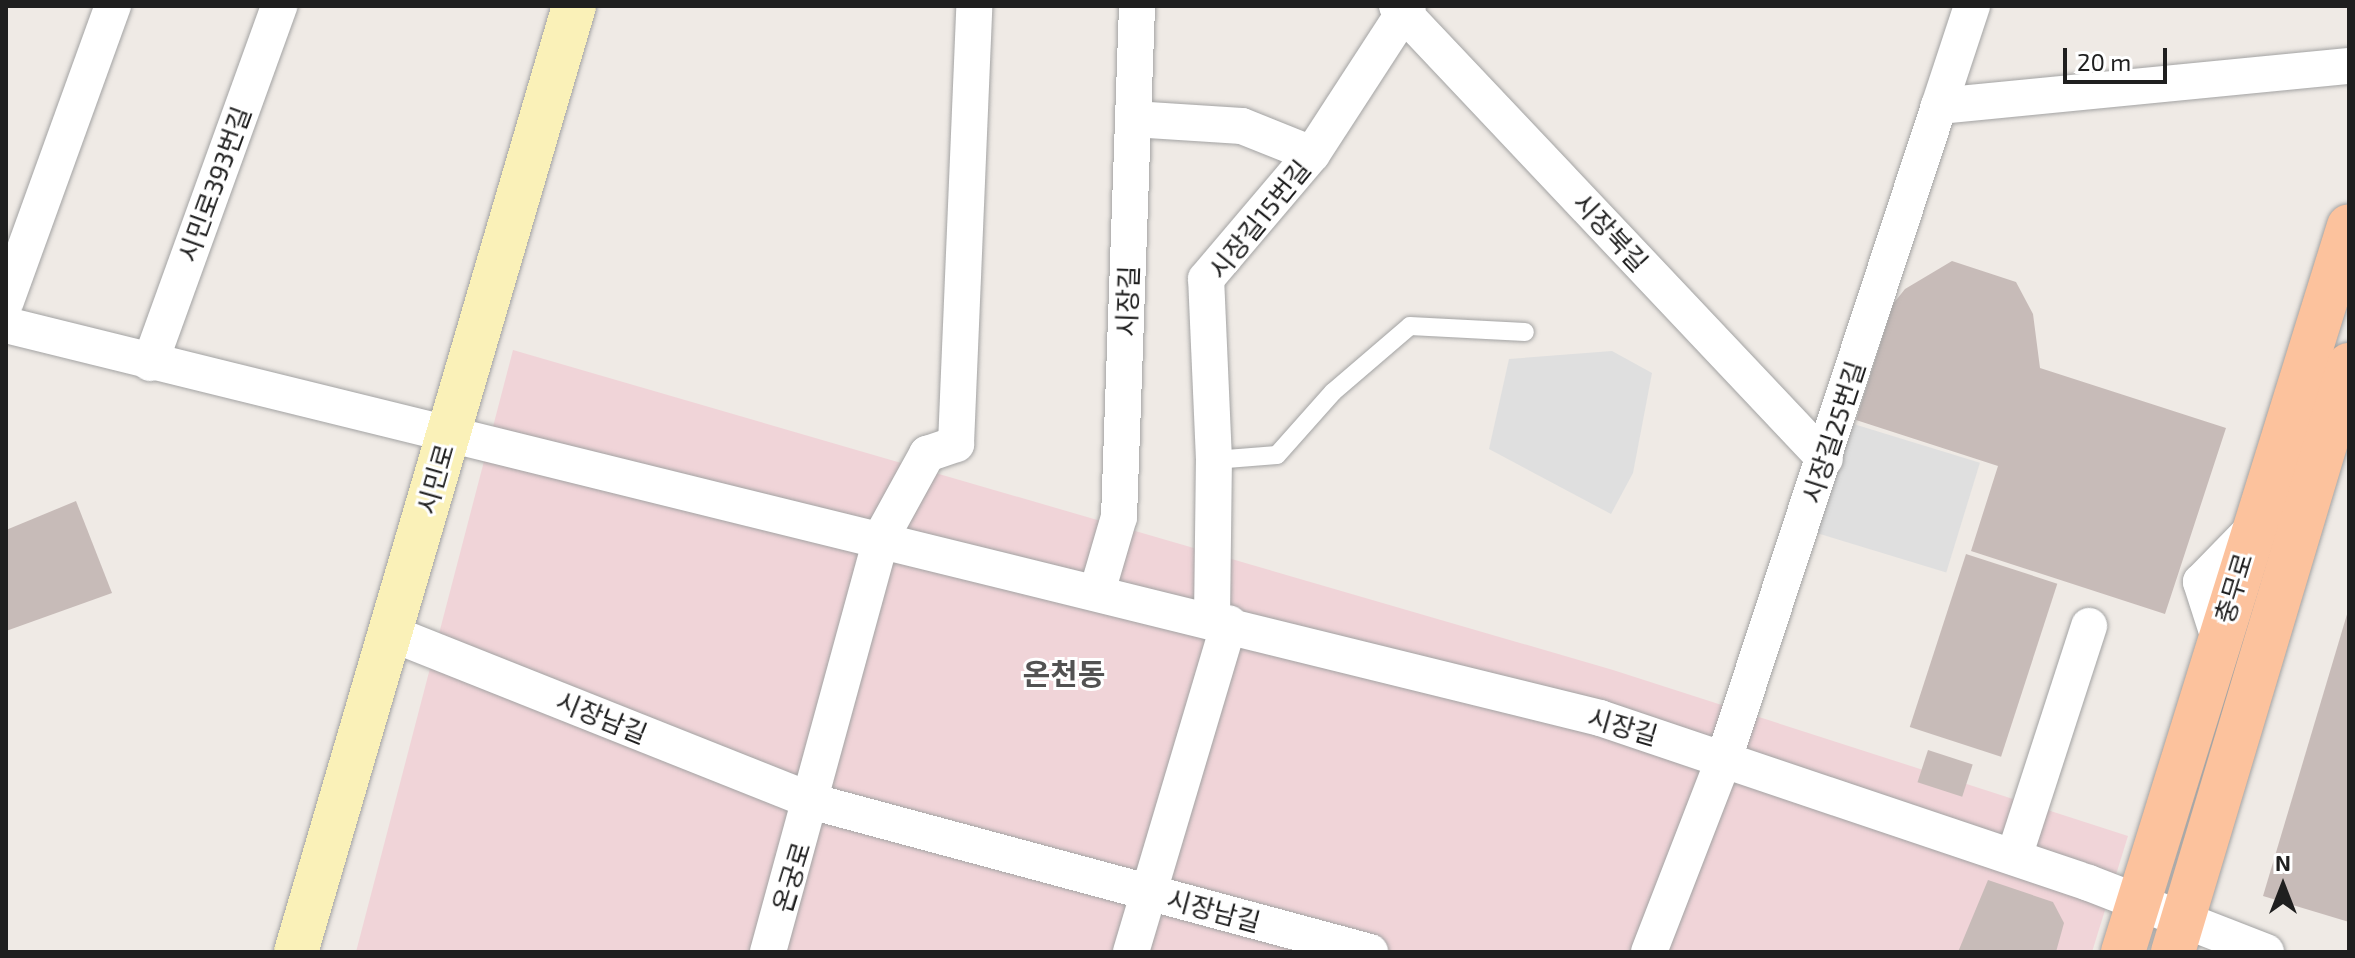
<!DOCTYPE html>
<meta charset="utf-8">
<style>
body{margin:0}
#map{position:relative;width:2355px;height:958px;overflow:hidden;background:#efeae5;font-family:"Exo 2","Noto Sans KR",sans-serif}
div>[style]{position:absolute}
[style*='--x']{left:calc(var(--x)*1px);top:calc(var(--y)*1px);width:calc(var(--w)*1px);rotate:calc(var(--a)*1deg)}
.commercial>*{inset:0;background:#f0d4d8}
.parking>*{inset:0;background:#dfdfdf;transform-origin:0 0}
.building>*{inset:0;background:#c7bbb8;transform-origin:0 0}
.roads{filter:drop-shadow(0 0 2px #a3a3a3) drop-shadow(0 0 2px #a3a3a3)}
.lane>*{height:18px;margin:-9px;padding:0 9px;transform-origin:9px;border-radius:9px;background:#fff}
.street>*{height:36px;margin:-18px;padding:0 18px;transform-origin:18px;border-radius:18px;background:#fff}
.secondary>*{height:44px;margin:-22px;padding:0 22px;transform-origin:22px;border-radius:22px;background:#faf1b8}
.primary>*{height:44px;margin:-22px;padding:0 22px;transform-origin:22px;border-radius:22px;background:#fcc29d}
span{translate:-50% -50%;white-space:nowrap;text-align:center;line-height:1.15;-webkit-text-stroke:6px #fff;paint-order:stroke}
.street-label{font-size:26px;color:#1f1f1f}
.quarter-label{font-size:30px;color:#525252;font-weight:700}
.frame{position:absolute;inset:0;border:8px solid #1f1f1f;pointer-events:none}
.north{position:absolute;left:2243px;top:846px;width:80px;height:80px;-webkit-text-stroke:6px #fff;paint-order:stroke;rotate:0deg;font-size:22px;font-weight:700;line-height:32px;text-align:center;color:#1f1f1f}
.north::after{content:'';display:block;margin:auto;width:28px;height:36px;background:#1f1f1f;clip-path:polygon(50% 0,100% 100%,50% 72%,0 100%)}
.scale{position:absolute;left:2063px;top:48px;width:104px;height:36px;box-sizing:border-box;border:4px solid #1f1f1f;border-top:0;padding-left:10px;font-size:24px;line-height:28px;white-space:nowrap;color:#1f1f1f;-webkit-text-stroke:6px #fff;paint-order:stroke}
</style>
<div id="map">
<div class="commercial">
<i style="clip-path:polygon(513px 350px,1613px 670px,2128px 836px,2092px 952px,356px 952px)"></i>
</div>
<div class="parking">
<i style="clip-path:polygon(1612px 351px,1652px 373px,1633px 473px,1611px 514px,1489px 449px,1509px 359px)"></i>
<i style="left:1847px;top:422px;width:139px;height:115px;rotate:17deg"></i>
</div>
<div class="building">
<i style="clip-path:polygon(1952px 261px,2016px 282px,2033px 314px,2040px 368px,2226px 428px,2165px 614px,1971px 551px,1998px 466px,1856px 420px,1893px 304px,1905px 289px)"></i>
<i style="clip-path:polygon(76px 501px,112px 593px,6px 631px,6px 530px)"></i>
<i style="left:1966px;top:554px;width:96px;height:182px;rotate:18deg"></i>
<i style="clip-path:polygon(2348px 611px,2349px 611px,2349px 922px,2263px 896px)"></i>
<i style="left:1928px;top:750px;width:47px;height:34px;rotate:18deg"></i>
<i style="clip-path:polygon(1988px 880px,2053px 902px,2064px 923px,2056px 952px,1958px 952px)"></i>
</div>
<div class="roads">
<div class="lane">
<i style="--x:1214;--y:460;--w:63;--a:-4.5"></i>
<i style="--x:1277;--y:455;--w:84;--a:-48.4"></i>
<i style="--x:1333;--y:392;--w:101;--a:-40.6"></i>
<i style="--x:1410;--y:326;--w:115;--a:3"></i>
</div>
<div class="street">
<i style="--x:1397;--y:6;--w:623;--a:46.63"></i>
<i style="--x:1972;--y:6;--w:105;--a:108.3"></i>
<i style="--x:1939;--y:106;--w:412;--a:-5.6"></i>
<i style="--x:1133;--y:119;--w:109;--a:3.7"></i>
<i style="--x:1242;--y:126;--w:75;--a:21.8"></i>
<i style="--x:6;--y:301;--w:314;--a:-70.1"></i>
<i style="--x:6;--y:325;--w:1642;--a:13.85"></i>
<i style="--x:1600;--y:718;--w:516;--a:18.65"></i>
<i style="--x:2089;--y:883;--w:190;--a:21.3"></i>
<i style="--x:150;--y:363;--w:380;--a:-70.1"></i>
<i style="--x:1097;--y:592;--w:78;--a:-73.7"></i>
<i style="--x:1119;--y:517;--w:511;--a:-87.98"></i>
<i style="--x:1212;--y:619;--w:159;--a:-89.3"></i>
<i style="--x:1214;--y:460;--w:181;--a:-92.5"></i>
<i style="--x:1206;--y:279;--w:164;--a:-49.7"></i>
<i style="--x:1312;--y:154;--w:176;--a:-57"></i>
<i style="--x:390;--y:633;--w:456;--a:21.7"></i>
<i style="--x:814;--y:802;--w:576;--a:15.1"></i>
<i style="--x:2218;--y:635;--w:56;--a:-107.8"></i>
<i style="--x:2201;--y:582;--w:69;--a:-45.6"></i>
<i style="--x:2014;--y:857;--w:243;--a:-72"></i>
<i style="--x:768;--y:952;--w:431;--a:-74.7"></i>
<i style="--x:882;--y:536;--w:94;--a:-61.2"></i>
<i style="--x:927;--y:454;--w:31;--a:-19"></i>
<i style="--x:956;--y:444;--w:438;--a:-87.6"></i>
<i style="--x:1131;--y:952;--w:343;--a:-73.4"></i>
<i style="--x:1649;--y:952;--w:210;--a:-68.8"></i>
<i style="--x:1725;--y:756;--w:684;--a:-71.78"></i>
</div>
<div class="secondary">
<i style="--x:296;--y:952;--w:986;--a:-73.62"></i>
</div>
<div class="primary">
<i style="--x:2123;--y:952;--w:760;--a:-72.71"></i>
<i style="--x:2173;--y:952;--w:613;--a:-73.31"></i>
</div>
</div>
<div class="street-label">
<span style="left:214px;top:184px;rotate:-70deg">시민로393번길</span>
<span style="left:1259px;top:219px;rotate:-51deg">시장길15번길</span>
<span style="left:1611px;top:232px;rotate:47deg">시장북길</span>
<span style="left:1127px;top:301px;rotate:-88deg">시장길</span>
<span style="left:1833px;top:432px;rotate:-72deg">시장길25번길</span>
<span style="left:435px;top:479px;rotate:-74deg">시민로</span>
<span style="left:2233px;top:588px;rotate:-73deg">충무로</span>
<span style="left:602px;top:717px;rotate:22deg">시장남길</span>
<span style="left:1623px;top:726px;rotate:16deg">시장길</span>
<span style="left:791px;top:877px;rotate:-73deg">온궁로</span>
<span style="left:1214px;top:910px;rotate:15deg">시장남길</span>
</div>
<div class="quarter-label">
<span style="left:1064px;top:673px">온천동</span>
</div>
<div class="frame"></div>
<div class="north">N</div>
<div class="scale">20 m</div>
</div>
